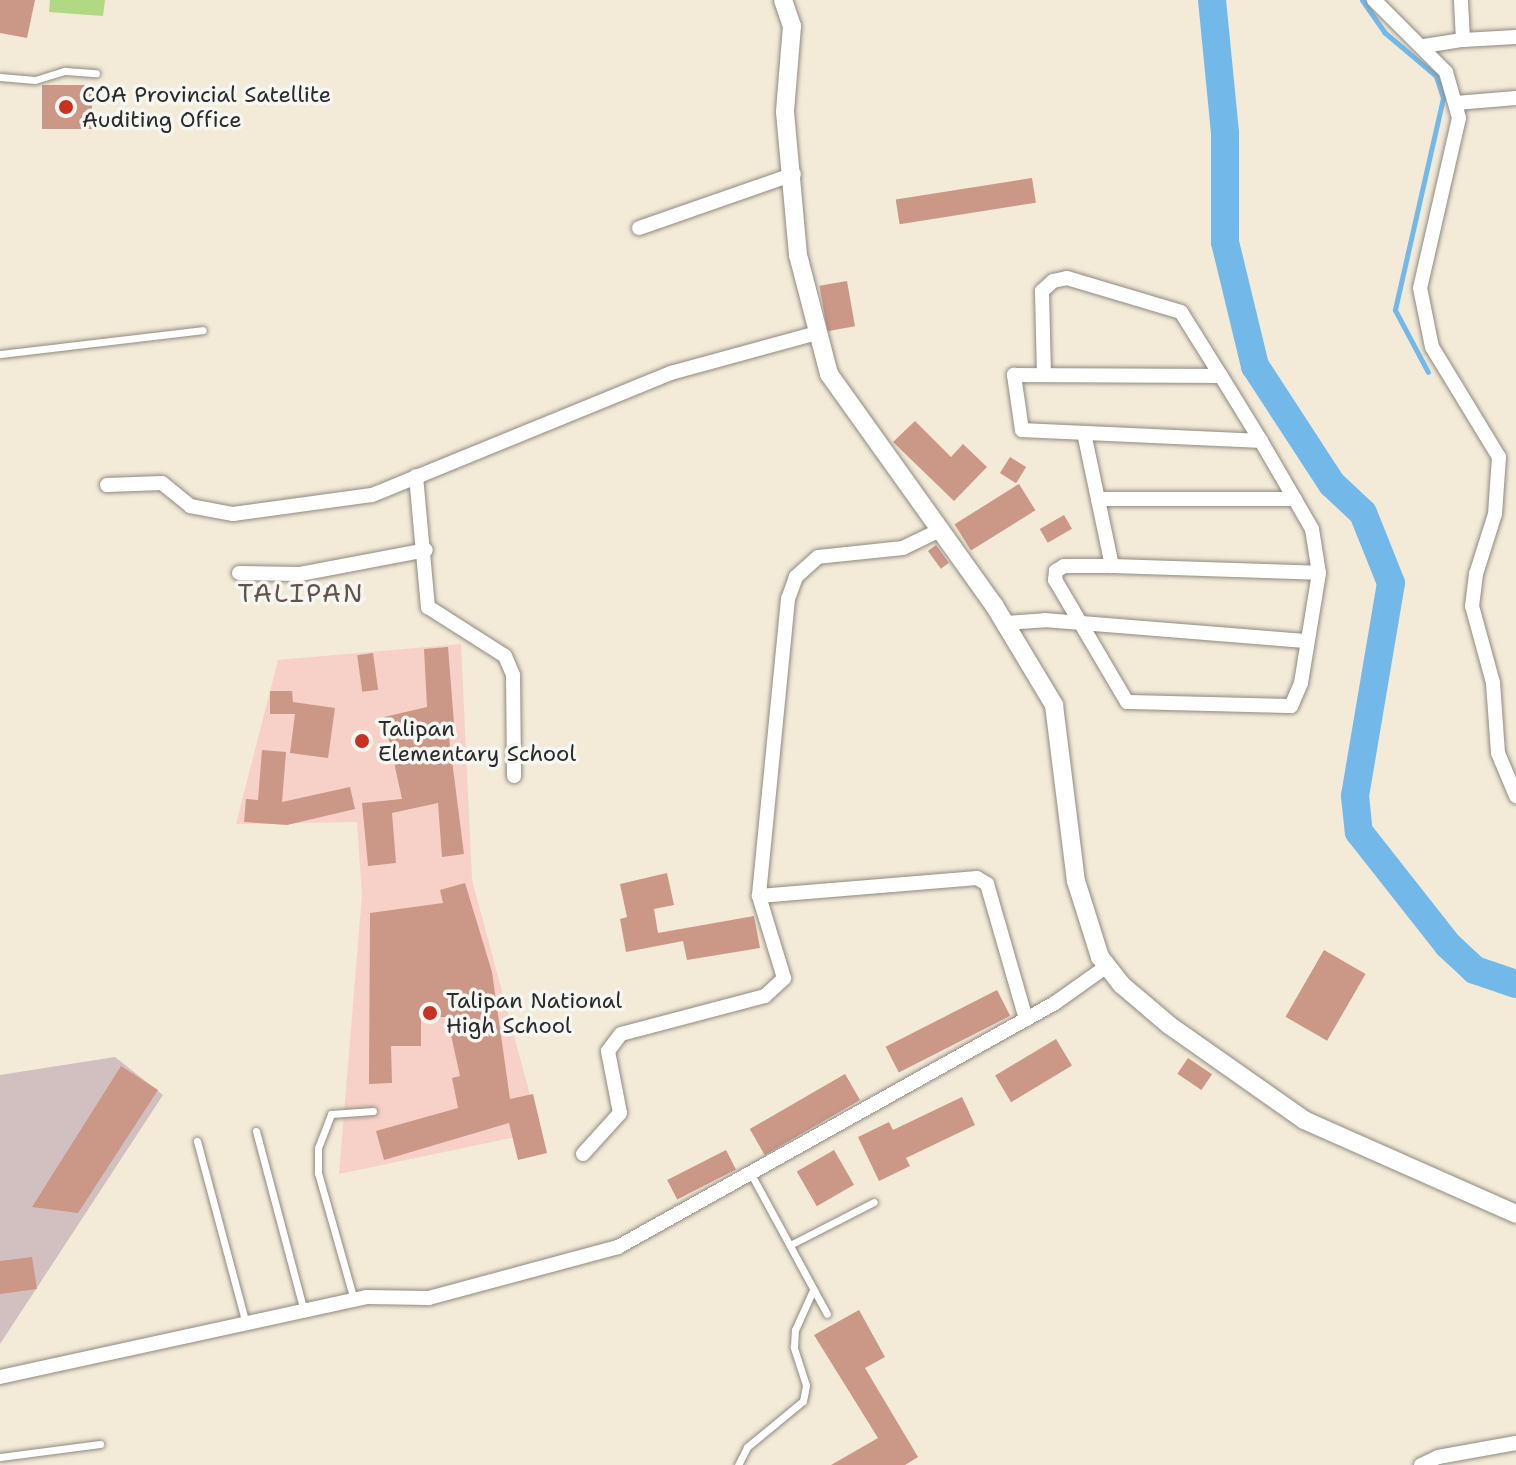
<!DOCTYPE html>
<style>
body{margin:0}
#map{position:relative;width:1516px;height:1465px;overflow:hidden;background:#f3ead7;font-family:"Shantell Sans",sans-serif}
div>[style]{position:absolute}
[style*='--x']{left:calc(var(--x)*1px);top:calc(var(--y)*1px);width:calc(var(--w)*1px);rotate:calc(var(--a)*1deg)}
.built>*{inset:0;background:#f7d1c7}
.industrial>*{inset:0;background:#d2bfc0}
.green>*{inset:0;background:#b1d882}
.stream>*{height:5px;margin:-2.5px;padding:0 2.5px;transform-origin:2.5px;border-radius:2.5px;background:#72b9ea}
.river>*{height:28px;margin:-14px;padding:0 14px;transform-origin:14px;border-radius:14px;background:#72b9ea}
.building>*{inset:0;background:#cb9787;transform-origin:0 0}
.roads{filter:drop-shadow(0 0 2px #8f8a81) drop-shadow(0 0 2px #8f8a81)}
.service>*{height:7px;margin:-3.5px;padding:0 3.5px;transform-origin:3.5px;border-radius:3.5px;background:#fff}
.minor>*{height:14px;margin:-7px;padding:0 7px;transform-origin:7px;border-radius:7px;background:#fff}
.tertiary>*{height:18px;margin:-9px;padding:0 9px;transform-origin:9px;border-radius:9px;background:#fff}
.dots>*{width:22px;height:22px;translate:-50% -50%;box-sizing:border-box;border:4px solid #f6f6f2;border-radius:50%}
span{translate:-50% -50%;white-space:nowrap;text-align:center;line-height:1.15;-webkit-text-stroke:7px #f6f6f2;paint-order:stroke}
.poi-label{font-size:22px;color:#2b2b2b}
.left{translate:0 -50%;text-align:left}
.quarter-label{font-size:26px;color:#63514b;letter-spacing:2px}
</style>
<div id="map">
<div class="built">
<i style="clip-path:polygon(461px 644px,472px 880px,540px 1132px,339px 1174px,362px 895px,357px 822px,236px 824px,278px 660px)"></i>
</div>
<div class="industrial">
<i style="clip-path:polygon(115px 1057px,163px 1095px,0 1344px,0 1075px)"></i>
</div>
<div class="green">
<i style="clip-path:polygon(50px 0,105px 0,103px 16px,49px 12px)"></i>
</div>
<div class="stream">
<i style="--x:1362;--y:0;--w:39;--a:55"></i>
<i style="--x:1384;--y:32;--w:68;--a:40.2"></i>
<i style="--x:1436;--y:76;--w:23;--a:72"></i>
<i style="--x:1443;--y:98;--w:217;--a:102.8"></i>
<i style="--x:1395;--y:310;--w:70;--a:62"></i>
</div>
<div class="river">
<i style="--x:1212;--y:0;--w:134;--a:84.4"></i>
<i style="--x:1225;--y:133;--w:109;--a:90"></i>
<i style="--x:1225;--y:242;--w:128;--a:76.4"></i>
<i style="--x:1255;--y:366;--w:141;--a:56.9"></i>
<i style="--x:1332;--y:484;--w:42;--a:43.1"></i>
<i style="--x:1363;--y:513;--w:75;--a:68.2"></i>
<i style="--x:1391;--y:583;--w:216;--a:99.6"></i>
<i style="--x:1355;--y:796;--w:36;--a:84"></i>
<i style="--x:1359;--y:832;--w:144;--a:51.8"></i>
<i style="--x:1448;--y:945;--w:37;--a:43"></i>
<i style="--x:1475;--y:970;--w:43;--a:18.9"></i>
</div>
<div class="building">
<i style="clip-path:polygon(0 0,35px 0,27px 38px,0 33px)"></i>
<i style="left:42px;top:85px;width:50px;height:44px"></i>
<i style="left:1032px;top:178px;width:25px;height:138px;rotate:81deg"></i>
<i style="left:847px;top:281px;width:46px;height:28px;rotate:80deg"></i>
<i style="clip-path:polygon(915px 421px,951px 457px,963px 444px,987px 467px,954px 501px,893px 442px)"></i>
<i style="left:1010px;top:457px;width:19px;height:19px;rotate:32deg"></i>
<i style="left:1019px;top:484px;width:31px;height:76px;rotate:58deg"></i>
<i style="left:1064px;top:515px;width:16px;height:28px;rotate:60deg"></i>
<i style="left:936px;top:545px;width:22px;height:10px;rotate:54deg"></i>
<i style="clip-path:polygon(448px 647px,455px 736px,449px 737px,464px 854px,442px 857px,438px 803px,392px 813px,396px 863px,368px 866px,362px 803px,402px 799px,384px 717px,427px 707px,424px 649px)"></i>
<i style="left:373px;top:653px;width:37px;height:16px;rotate:82deg"></i>
<i style="clip-path:polygon(270px 691px,292px 691px,293px 702px,335px 708px,328px 758px,290px 753px,295px 714px,270px 714px)"></i>
<i style="clip-path:polygon(262px 750px,286px 752px,282px 802px,350px 787px,355px 809px,287px 825px,244px 822px,246px 799px,258px 800px)"></i>
<i style="clip-path:polygon(667px 873px,674px 905px,654px 909px,658px 933px,754px 916px,760px 948px,687px 960px,683px 941px,626px 952px,620px 919px,627px 917px,620px 884px)"></i>
<i style="clip-path:polygon(465px 883px,492px 972px,510px 1099px,533px 1094px,547px 1153px,518px 1160px,509px 1123px,384px 1160px,376px 1131px,458px 1108px,452px 1078px,460px 1076px,447px 1017px,421px 1017px,421px 1046px,391px 1046px,392px 1083px,369px 1084px,370px 913px,443px 903px,440px 890px)"></i>
<i style="left:1324px;top:950px;width:48px;height:77px;rotate:30deg"></i>
<i style="left:997px;top:990px;width:29px;height:125px;rotate:63deg"></i>
<i style="left:1056px;top:1039px;width:31px;height:71px;rotate:59deg"></i>
<i style="left:1188px;top:1058px;width:29px;height:19px;rotate:34deg"></i>
<i style="clip-path:polygon(121px 1066px,158px 1090px,78px 1213px,32px 1207px)"></i>
<i style="left:845px;top:1074px;width:30px;height:110px;rotate:60deg"></i>
<i style="clip-path:polygon(962px 1097px,975px 1125px,906px 1158px,910px 1166px,879px 1181px,858px 1137px,889px 1122px,893px 1130px)"></i>
<i style="left:726px;top:1150px;width:22px;height:66px;rotate:63deg"></i>
<i style="left:834px;top:1150px;width:40px;height:43px;rotate:60deg"></i>
<i style="clip-path:polygon(32px 1257px,37px 1289px,0 1294px,0 1261px)"></i>
<i style="clip-path:polygon(859px 1310px,885px 1357px,865px 1368px,918px 1457px,905px 1465px,831px 1465px,878px 1438px,814px 1335px)"></i>
</div>
<div class="roads">
<div class="service">
<i style="--x:0;--y:77;--w:35;--a:5"></i>
<i style="--x:35;--y:80;--w:31;--a:-17"></i>
<i style="--x:65;--y:71;--w:31;--a:4"></i>
<i style="--x:0;--y:354;--w:204;--a:-6.7"></i>
<i style="--x:256;--y:1131;--w:186;--a:75.1"></i>
<i style="--x:197;--y:1141;--w:189;--a:75"></i>
<i style="--x:751;--y:1174;--w:159;--a:61.5"></i>
<i style="--x:790;--y:1245;--w:94;--a:-27.1"></i>
<i style="--x:354;--y:1300;--w:132;--a:-105.8"></i>
<i style="--x:318;--y:1173;--w:25;--a:-90"></i>
<i style="--x:318;--y:1148;--w:36;--a:-69"></i>
<i style="--x:331;--y:1114;--w:42;--a:-4.1"></i>
<i style="--x:0;--y:1457;--w:101;--a:-7.4"></i>
<i style="--x:738;--y:1465;--w:20;--a:-63"></i>
<i style="--x:747;--y:1447;--w:72;--a:-39.4"></i>
<i style="--x:803;--y:1401;--w:16;--a:-79"></i>
<i style="--x:806;--y:1385;--w:40;--a:-108"></i>
<i style="--x:794;--y:1347;--w:17;--a:-87"></i>
<i style="--x:795;--y:1330;--w:44;--a:-65.8"></i>
</div>
<div class="minor">
<i style="--x:1374;--y:0;--w:102;--a:45"></i>
<i style="--x:1446;--y:72;--w:48;--a:74.2"></i>
<i style="--x:1459;--y:118;--w:174;--a:102.9"></i>
<i style="--x:1420;--y:288;--w:60;--a:78.5"></i>
<i style="--x:1432;--y:347;--w:129;--a:58.7"></i>
<i style="--x:1499;--y:457;--w:57;--a:94"></i>
<i style="--x:1495;--y:514;--w:63;--a:107.6"></i>
<i style="--x:1476;--y:574;--w:32;--a:97"></i>
<i style="--x:1472;--y:606;--w:80;--a:74.7"></i>
<i style="--x:1493;--y:683;--w:70;--a:85.9"></i>
<i style="--x:1498;--y:753;--w:47;--a:67.3"></i>
<i style="--x:1463;--y:40;--w:53;--a:-3.2"></i>
<i style="--x:1424;--y:46;--w:39;--a:-9"></i>
<i style="--x:1463;--y:40;--w:40;--a:-92.9"></i>
<i style="--x:1456;--y:103;--w:60;--a:-4.8"></i>
<i style="--x:639;--y:228;--w:164;--a:-19.2"></i>
<i style="--x:1044;--y:375;--w:84;--a:-91.4"></i>
<i style="--x:1042;--y:291;--w:15;--a:-42"></i>
<i style="--x:1053;--y:281;--w:14;--a:-12"></i>
<i style="--x:1067;--y:278;--w:119;--a:16.6"></i>
<i style="--x:1181;--y:312;--w:75;--a:58"></i>
<i style="--x:1084;--y:433;--w:136;--a:78.1"></i>
<i style="--x:1261;--y:441;--w:239;--a:-177.4"></i>
<i style="--x:1022;--y:430;--w:56;--a:-98.3"></i>
<i style="--x:1014;--y:375;--w:207;--a:0.3"></i>
<i style="--x:1221;--y:376;--w:76;--a:58.4"></i>
<i style="--x:1261;--y:441;--w:102;--a:59.9"></i>
<i style="--x:1312;--y:529;--w:45;--a:81"></i>
<i style="--x:1319;--y:573;--w:111;--a:99.3"></i>
<i style="--x:1301;--y:683;--w:25;--a:113"></i>
<i style="--x:1291;--y:706;--w:164;--a:-178.6"></i>
<i style="--x:1127;--y:702;--w:142;--a:-120.5"></i>
<i style="--x:1055;--y:580;--w:9;--a:-84"></i>
<i style="--x:1056;--y:571;--w:9;--a:-32"></i>
<i style="--x:1064;--y:566;--w:48;--a:0"></i>
<i style="--x:1112;--y:566;--w:207;--a:1.9"></i>
<i style="--x:416;--y:476;--w:132;--a:84.8"></i>
<i style="--x:428;--y:607;--w:91;--a:32.5"></i>
<i style="--x:505;--y:656;--w:21;--a:67"></i>
<i style="--x:513;--y:675;--w:101;--a:89.4"></i>
<i style="--x:107;--y:485;--w:55;--a:-2.1"></i>
<i style="--x:162;--y:483;--w:36;--a:39"></i>
<i style="--x:190;--y:506;--w:44;--a:10.5"></i>
<i style="--x:233;--y:514;--w:140;--a:-7.8"></i>
<i style="--x:372;--y:495;--w:323;--a:-22.2"></i>
<i style="--x:671;--y:373;--w:151;--a:-15.3"></i>
<i style="--x:1098;--y:499;--w:197;--a:0"></i>
<i style="--x:940;--y:530;--w:41;--a:154.1"></i>
<i style="--x:903;--y:548;--w:85;--a:174"></i>
<i style="--x:818;--y:557;--w:30;--a:138"></i>
<i style="--x:796;--y:577;--w:23;--a:110"></i>
<i style="--x:788;--y:599;--w:298;--a:95.6"></i>
<i style="--x:759;--y:896;--w:219;--a:-4.7"></i>
<i style="--x:977;--y:878;--w:12;--a:31"></i>
<i style="--x:987;--y:884;--w:141;--a:73.9"></i>
<i style="--x:239;--y:573;--w:61;--a:0.9"></i>
<i style="--x:300;--y:574;--w:128;--a:-10.8"></i>
<i style="--x:1006;--y:623;--w:39;--a:-4"></i>
<i style="--x:1045;--y:620;--w:260;--a:4.6"></i>
<i style="--x:583;--y:1154;--w:55;--a:-47.9"></i>
<i style="--x:620;--y:1113;--w:63;--a:-101"></i>
<i style="--x:608;--y:1051;--w:21;--a:-53"></i>
<i style="--x:621;--y:1034;--w:149;--a:-14.8"></i>
<i style="--x:765;--y:996;--w:26;--a:-43"></i>
<i style="--x:784;--y:978;--w:86;--a:-107"></i>
<i style="--x:0;--y:1377;--w:375;--a:-12.3"></i>
<i style="--x:366;--y:1297;--w:63;--a:0.9"></i>
<i style="--x:429;--y:1298;--w:196;--a:-15.1"></i>
<i style="--x:618;--y:1247;--w:501;--a:-29.18"></i>
<i style="--x:1055;--y:1003;--w:64;--a:-35.4"></i>
<i style="--x:1421;--y:1465;--w:19;--a:-25"></i>
<i style="--x:1438;--y:1457;--w:79;--a:-10.2"></i>
</div>
<div class="tertiary">
<i style="--x:783;--y:0;--w:28;--a:71"></i>
<i style="--x:792;--y:26;--w:86;--a:94.7"></i>
<i style="--x:785;--y:112;--w:144;--a:84.8"></i>
<i style="--x:798;--y:255;--w:123;--a:75.4"></i>
<i style="--x:829;--y:374;--w:284;--a:54.5"></i>
<i style="--x:994;--y:605;--w:117;--a:59"></i>
<i style="--x:1054;--y:705;--w:177;--a:82.9"></i>
<i style="--x:1076;--y:881;--w:80;--a:72.5"></i>
<i style="--x:1100;--y:957;--w:36;--a:52"></i>
<i style="--x:1122;--y:985;--w:62;--a:40.4"></i>
<i style="--x:1169;--y:1025;--w:165;--a:35.1"></i>
<i style="--x:1304;--y:1120;--w:232;--a:23.9"></i>
</div>
</div>
<div class="dots">
<i style="left:66px;top:107px;background:#c8321e"></i>
<i style="left:362px;top:741px;background:#c8321e"></i>
<i style="left:430px;top:1013px;background:#c8321e"></i>
</div>
<div class="poi-label">
<span class="left" style="left:82px;top:107px">COA Provincial Satellite<br>Auditing Office</span>
<span class="left" style="left:378px;top:741px">Talipan<br>Elementary School</span>
<span class="left" style="left:446px;top:1013px">Talipan National<br>High School</span>
</div>
<div class="quarter-label">
<span style="left:301px;top:593px">TALIPAN</span>
</div>
</div>
